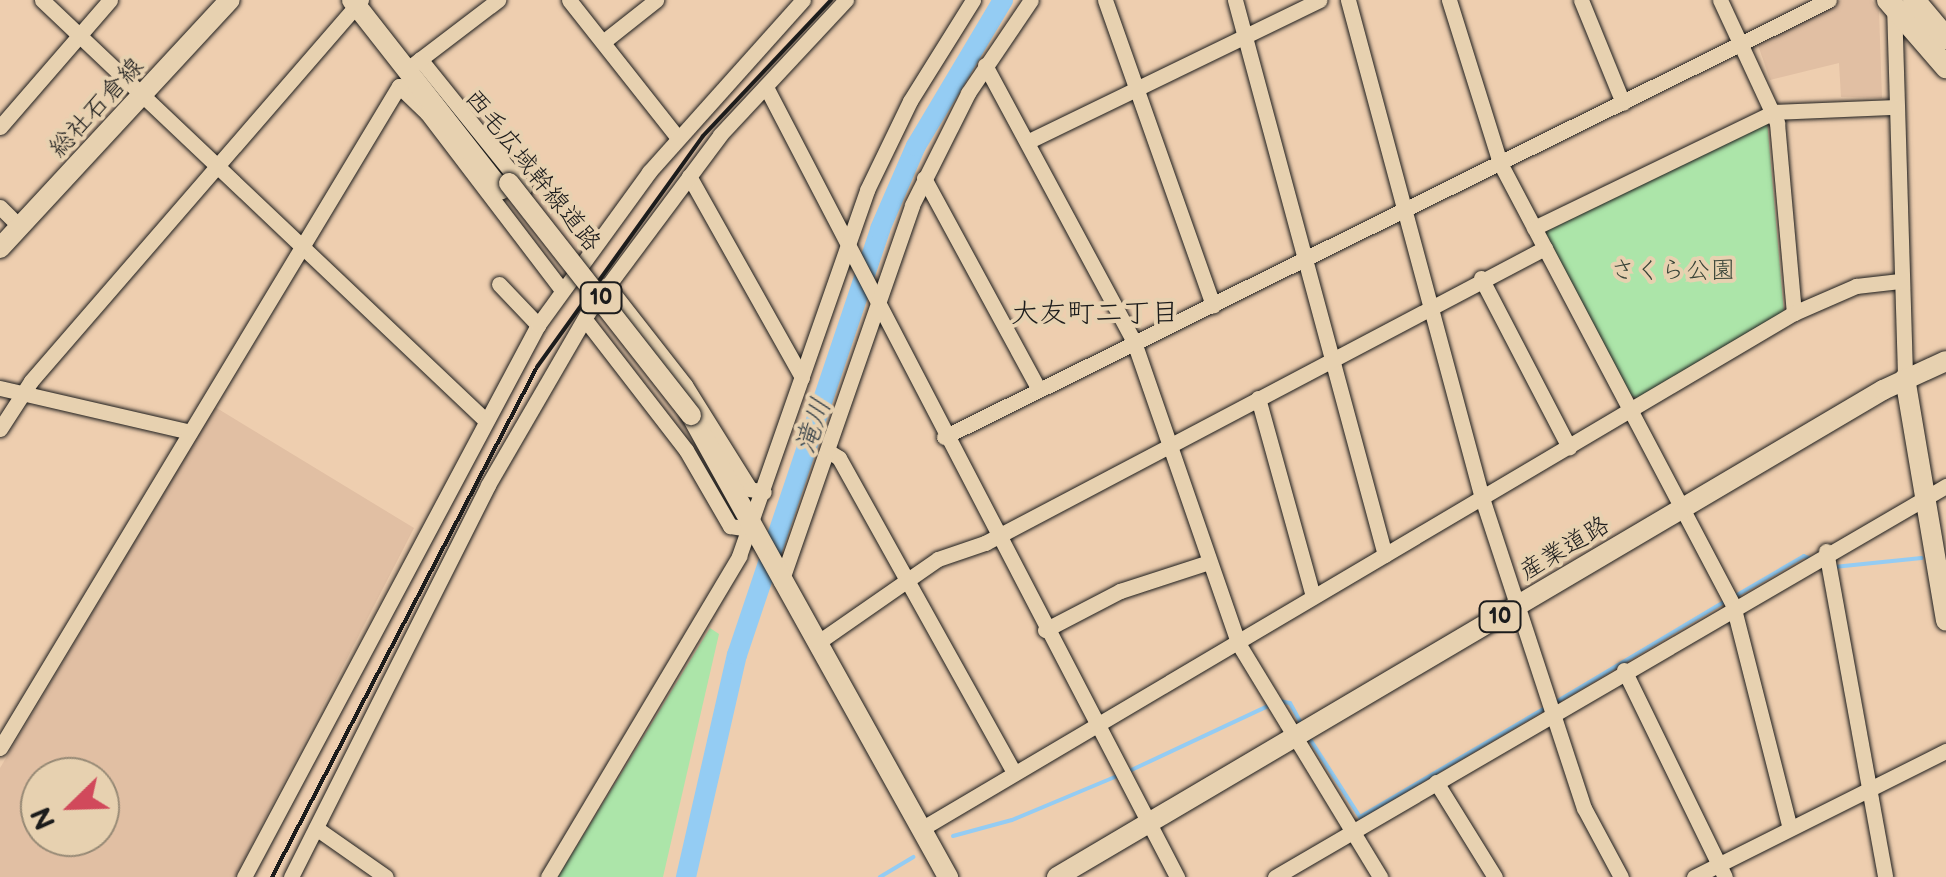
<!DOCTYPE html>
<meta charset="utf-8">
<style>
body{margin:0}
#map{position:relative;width:1946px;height:877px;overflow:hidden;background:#eeceaf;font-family:"Balsamiq Sans","Klee One",sans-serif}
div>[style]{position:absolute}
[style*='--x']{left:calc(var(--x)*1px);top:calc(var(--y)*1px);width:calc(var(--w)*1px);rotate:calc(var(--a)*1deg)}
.built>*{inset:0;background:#e1bfa3}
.green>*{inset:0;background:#ace5a9}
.stream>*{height:4px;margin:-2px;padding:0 2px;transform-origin:2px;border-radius:2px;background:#94ccf3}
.river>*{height:20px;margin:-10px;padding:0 10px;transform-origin:10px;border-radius:10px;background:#94ccf3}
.roads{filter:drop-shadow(0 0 2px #1c1c1c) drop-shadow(0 0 2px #1c1c1c)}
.minor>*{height:15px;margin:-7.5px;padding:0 7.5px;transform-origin:7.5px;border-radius:7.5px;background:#e7d1b0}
.major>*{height:20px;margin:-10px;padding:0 10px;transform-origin:10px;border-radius:10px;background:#e7d1b0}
.highway>*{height:22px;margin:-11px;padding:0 11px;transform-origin:11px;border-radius:11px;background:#e7d1b0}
.rail>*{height:4px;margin:-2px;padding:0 2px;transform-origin:2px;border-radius:2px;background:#1c1c1c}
.bridges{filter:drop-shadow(0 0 2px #1c1c1c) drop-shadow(0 0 2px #1c1c1c)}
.major-bridge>*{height:20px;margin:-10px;padding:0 10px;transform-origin:10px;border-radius:10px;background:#e7d1b0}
span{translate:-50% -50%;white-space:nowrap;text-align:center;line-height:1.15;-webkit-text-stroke:8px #e7d1b0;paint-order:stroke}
.shield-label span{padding:2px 8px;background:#e7d1b0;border:2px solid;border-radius:8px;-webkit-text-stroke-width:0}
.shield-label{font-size:22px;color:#1c1c1c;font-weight:700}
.street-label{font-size:25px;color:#1c1c1c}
.park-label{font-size:25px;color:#394438}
.neighbourhood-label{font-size:28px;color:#1c1c1c}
.water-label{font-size:28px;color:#343f47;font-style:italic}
.north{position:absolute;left:20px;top:757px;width:100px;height:100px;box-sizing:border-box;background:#e7d1b0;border:2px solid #968975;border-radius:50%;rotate:247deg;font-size:28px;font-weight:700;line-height:40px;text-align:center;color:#1c1c1c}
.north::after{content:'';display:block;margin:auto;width:35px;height:45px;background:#d1495b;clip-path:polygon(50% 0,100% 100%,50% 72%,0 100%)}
</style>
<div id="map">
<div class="built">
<i style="clip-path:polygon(1841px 0,1872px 0,1879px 11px,1882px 98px,1841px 97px,1839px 63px,1770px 80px,1757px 42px)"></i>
<i style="clip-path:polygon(evenodd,215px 407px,414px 528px,235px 877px,0 877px,0 768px,215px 407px,40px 777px,100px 777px,100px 837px,40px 837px,40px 777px)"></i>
</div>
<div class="green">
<i style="clip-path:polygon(1767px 121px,1784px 313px,1640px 400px,1628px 394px,1545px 232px)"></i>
<i style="clip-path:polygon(710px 628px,719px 634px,663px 877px,558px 877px)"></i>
</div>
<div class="stream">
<i style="--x:1834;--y:567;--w:88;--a:-5.8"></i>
<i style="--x:1732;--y:598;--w:83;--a:-30.3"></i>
<i style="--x:1804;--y:556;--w:8;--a:23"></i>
<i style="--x:1279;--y:701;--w:11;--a:10"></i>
<i style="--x:1290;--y:703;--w:23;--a:61"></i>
<i style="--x:1556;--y:702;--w:196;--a:-30.8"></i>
<i style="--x:1308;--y:736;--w:96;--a:57.3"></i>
<i style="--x:1360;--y:817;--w:217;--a:-30.5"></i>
<i style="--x:1125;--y:773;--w:160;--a:-25.1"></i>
<i style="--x:953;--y:836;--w:61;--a:-15.2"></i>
<i style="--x:1012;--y:820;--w:114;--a:-22.7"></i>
<i style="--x:880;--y:877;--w:39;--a:-31"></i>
</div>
<div class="river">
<i style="--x:686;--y:877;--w:228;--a:-77.1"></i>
<i style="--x:737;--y:655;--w:449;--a:-71.4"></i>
<i style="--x:880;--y:229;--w:90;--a:-66.6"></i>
<i style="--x:916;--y:146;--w:170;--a:-59.2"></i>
</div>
<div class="roads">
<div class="minor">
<i style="--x:42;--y:0;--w:608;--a:43.47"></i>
<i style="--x:569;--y:0;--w:176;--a:51.7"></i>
<i style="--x:1105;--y:0;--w:324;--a:70.5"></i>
<i style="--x:1235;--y:0;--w:575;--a:74.88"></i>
<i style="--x:1348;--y:0;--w:516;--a:74.94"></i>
<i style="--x:1482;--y:498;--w:326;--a:71.8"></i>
<i style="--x:1584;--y:808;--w:78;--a:61.8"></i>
<i style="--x:1449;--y:0;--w:171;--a:72.6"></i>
<i style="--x:1500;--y:163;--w:500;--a:62.2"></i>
<i style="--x:1733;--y:605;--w:230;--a:75.7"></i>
<i style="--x:1581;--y:0;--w:111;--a:67.8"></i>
<i style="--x:1720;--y:0;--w:136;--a:65.1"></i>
<i style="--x:1777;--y:123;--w:191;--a:84.9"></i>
<i style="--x:1894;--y:4;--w:374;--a:88.3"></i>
<i style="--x:603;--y:42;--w:68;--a:-38.4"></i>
<i style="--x:420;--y:59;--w:166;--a:51.1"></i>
<i style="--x:414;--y:64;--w:106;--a:-37.3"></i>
<i style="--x:985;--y:65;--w:315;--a:61.7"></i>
<i style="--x:1134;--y:342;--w:318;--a:70.9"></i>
<i style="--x:1238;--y:643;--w:274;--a:58.7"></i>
<i style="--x:766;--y:87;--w:891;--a:62.51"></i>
<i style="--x:0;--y:127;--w:168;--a:-49.1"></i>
<i style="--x:1029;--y:141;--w:323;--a:-25.9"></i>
<i style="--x:689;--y:176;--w:231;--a:60.7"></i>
<i style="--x:924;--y:178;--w:239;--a:61.5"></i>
<i style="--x:0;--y:207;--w:28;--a:45"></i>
<i style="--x:1534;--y:228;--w:267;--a:-25.8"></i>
<i style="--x:1774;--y:112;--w:121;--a:-2.4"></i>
<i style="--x:1481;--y:278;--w:191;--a:62.5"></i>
<i style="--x:499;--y:284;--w:57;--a:46.4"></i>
<i style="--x:607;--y:285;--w:127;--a:52"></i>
<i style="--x:685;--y:385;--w:123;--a:58"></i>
<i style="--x:750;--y:489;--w:14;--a:12"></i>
<i style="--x:587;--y:322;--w:162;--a:52.3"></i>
<i style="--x:686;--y:450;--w:88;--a:59.9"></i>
<i style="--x:730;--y:526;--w:20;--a:9"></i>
<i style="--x:0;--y:388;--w:195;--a:13"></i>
<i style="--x:1258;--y:398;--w:205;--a:74.5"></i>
<i style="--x:0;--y:429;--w:57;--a:-57.1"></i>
<i style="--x:31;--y:381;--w:504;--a:-49.1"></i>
<i style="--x:944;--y:437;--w:987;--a:-26.28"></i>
<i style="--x:828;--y:451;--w:13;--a:32"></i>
<i style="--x:839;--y:458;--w:360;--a:60.9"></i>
<i style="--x:1826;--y:551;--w:331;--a:79.7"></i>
<i style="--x:781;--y:582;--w:399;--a:-70.8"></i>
<i style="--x:912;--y:205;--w:125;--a:-63.4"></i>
<i style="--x:968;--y:93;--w:112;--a:-55.9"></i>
<i style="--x:1045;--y:630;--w:85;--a:-27.5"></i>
<i style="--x:1120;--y:591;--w:90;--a:-18"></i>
<i style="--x:817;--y:643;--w:147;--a:-34.8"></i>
<i style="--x:938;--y:559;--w:50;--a:-18.8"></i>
<i style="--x:985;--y:543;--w:633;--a:-27.78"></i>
<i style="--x:1624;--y:670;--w:230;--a:64"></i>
<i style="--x:0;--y:748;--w:773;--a:-58.92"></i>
<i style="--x:399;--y:86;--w:39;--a:44"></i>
<i style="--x:427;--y:113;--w:221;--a:52.7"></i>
<i style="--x:1436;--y:782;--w:112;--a:58.2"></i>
<i style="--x:316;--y:828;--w:85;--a:35"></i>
<i style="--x:921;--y:829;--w:1014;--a:-30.59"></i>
<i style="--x:1794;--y:313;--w:68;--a:-23.5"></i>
<i style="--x:1856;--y:286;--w:44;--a:-6.5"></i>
<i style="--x:244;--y:877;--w:625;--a:-61.96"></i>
<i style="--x:538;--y:325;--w:189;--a:-54"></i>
<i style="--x:649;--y:172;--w:231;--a:-48.2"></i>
<i style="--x:291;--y:877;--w:439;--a:-63.3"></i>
<i style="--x:488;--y:485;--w:201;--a:-59.9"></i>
<i style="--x:589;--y:311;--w:219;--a:-53.3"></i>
<i style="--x:720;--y:135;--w:185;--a:-47"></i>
<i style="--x:548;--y:877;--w:374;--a:-59.2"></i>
<i style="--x:739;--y:556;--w:388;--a:-70.7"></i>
<i style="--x:867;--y:190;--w:99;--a:-64.2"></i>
<i style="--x:910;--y:101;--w:119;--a:-58"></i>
<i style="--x:1275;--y:877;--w:777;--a:-30.23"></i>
<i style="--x:1694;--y:877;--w:282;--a:-26.6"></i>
</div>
<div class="major">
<i style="--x:352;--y:0;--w:241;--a:51.9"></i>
<i style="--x:0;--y:248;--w:338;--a:-47.2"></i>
<i style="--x:1905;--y:378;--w:246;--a:80.4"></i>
<i style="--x:691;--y:415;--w:529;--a:60.91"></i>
<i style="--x:1057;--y:877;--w:959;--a:-30.52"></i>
<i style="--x:1883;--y:390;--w:69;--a:-24.7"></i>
</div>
<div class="highway">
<i style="--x:1888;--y:0;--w:89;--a:49.1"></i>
<i style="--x:1914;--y:0;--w:50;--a:49.9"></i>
</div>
</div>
<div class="rail">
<i style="--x:272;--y:877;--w:575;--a:-62.54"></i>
<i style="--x:537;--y:367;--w:284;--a:-54.3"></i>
<i style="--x:703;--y:136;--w:187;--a:-46.7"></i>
</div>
<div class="bridges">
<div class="major-bridge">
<i style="--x:509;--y:183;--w:295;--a:51.9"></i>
</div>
</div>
<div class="shield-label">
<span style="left:601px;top:298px">10</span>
<span style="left:1500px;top:617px">10</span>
</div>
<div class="street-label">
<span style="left:97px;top:108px;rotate:-47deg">総社石倉線</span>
<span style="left:532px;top:171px;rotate:51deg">西毛広域幹線道路</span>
<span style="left:1565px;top:549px;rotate:-31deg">産業道路</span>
</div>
<div class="park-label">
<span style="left:1673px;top:271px">さくら公園</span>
</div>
<div class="neighbourhood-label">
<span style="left:1095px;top:314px">大友町二丁目</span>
</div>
<div class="water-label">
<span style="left:814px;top:426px;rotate:-71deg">滝川</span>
</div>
<div class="north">N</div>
</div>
